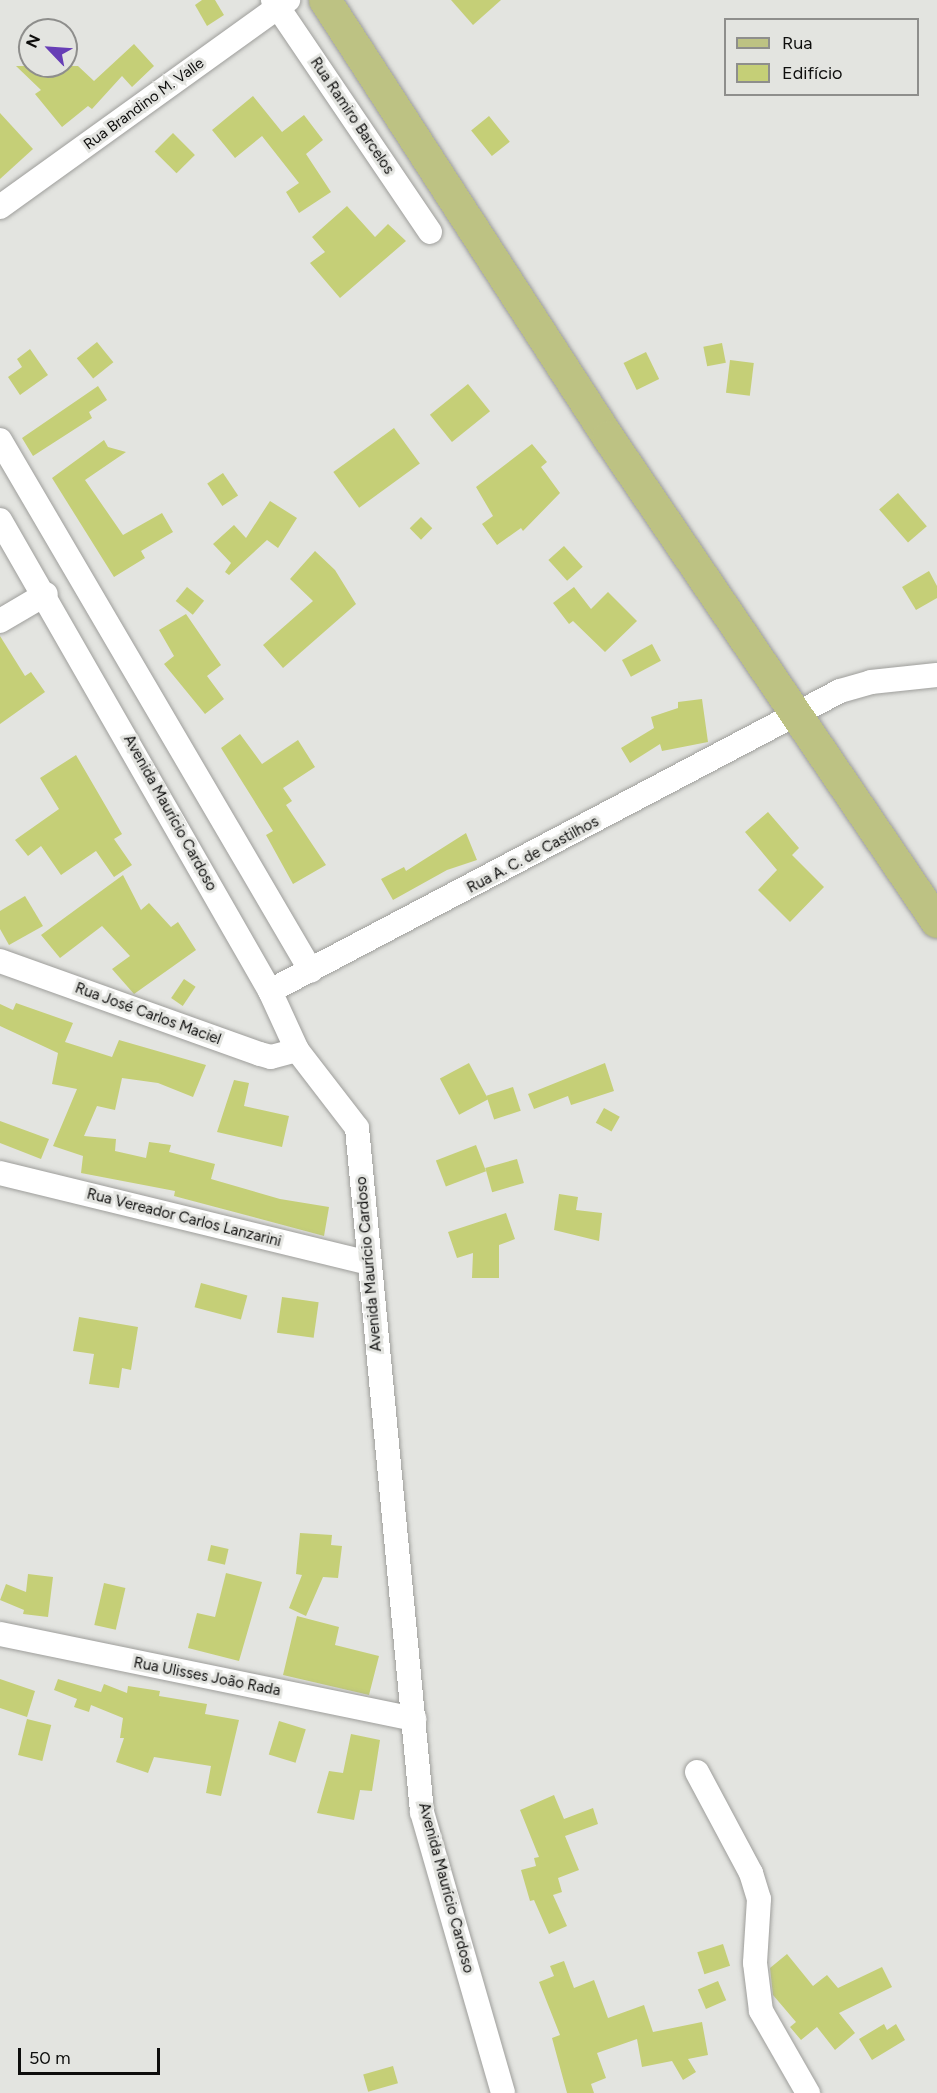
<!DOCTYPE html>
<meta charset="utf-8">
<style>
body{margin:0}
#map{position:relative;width:937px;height:2093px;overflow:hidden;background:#e3e4e0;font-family:Figtree,sans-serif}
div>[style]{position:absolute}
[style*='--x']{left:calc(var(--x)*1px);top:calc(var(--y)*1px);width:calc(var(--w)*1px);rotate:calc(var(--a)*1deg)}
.building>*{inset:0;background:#c5cf77;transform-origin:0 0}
.roads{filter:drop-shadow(0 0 2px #9e9e9b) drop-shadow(0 0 2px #9e9e9b)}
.minor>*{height:24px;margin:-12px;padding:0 12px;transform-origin:12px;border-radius:12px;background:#fff}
.major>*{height:32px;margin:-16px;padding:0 16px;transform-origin:16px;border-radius:16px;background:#bdc283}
span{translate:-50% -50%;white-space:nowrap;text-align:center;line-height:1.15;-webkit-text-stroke:6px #e3e4e0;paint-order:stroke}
.street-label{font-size:15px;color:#0e0e0d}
.legend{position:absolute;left:724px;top:18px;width:195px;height:78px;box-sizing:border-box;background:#e3e4e0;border:2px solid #8e8e8c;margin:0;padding:8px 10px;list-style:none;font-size:18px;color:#0e0e0d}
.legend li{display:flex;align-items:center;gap:12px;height:30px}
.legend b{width:30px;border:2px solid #8e8e8c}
.north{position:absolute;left:18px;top:18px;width:60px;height:60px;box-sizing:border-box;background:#e3e4e0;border:2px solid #8e8e8c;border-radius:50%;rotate:295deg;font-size:16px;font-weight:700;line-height:24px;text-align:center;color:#0e0e0d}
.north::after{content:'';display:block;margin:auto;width:21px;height:27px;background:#673eb6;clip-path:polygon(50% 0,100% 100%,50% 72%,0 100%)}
.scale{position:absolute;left:18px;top:2048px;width:142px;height:27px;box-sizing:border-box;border:3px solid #0e0e0d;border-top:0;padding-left:8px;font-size:18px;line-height:21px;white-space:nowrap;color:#0e0e0d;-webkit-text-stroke:4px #e3e4e0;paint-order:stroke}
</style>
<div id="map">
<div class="building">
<i style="clip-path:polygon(202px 0,215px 0,224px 15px,207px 26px,195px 5px)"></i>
<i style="clip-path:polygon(451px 0,501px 0,473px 25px)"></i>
<i style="clip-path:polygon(134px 44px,154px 66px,132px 87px,122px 76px,92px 109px,88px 106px,62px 127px,35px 94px,41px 90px,16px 66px,78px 66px,94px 81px)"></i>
<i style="clip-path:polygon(253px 96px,282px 132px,304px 115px,323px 140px,306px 154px,331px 192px,299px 213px,286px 192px,299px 183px,262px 136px,235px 158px,212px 130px)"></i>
<i style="clip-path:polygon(0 113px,33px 149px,0 179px)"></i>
<i style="left:489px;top:116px;width:33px;height:23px;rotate:51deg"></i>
<i style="left:173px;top:133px;width:31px;height:26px;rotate:45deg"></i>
<i style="clip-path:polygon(347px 206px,375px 237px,388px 224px,406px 241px,340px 298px,310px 263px,325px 252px,312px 237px)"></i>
<i style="left:97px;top:342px;width:26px;height:26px;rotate:51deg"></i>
<i style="left:722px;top:343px;width:20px;height:19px;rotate:79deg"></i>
<i style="clip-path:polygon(30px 349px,48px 375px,20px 395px,8px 377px,22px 367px,17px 359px)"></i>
<i style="left:646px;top:352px;width:30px;height:25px;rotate:64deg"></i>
<i style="left:730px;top:360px;width:24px;height:33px;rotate:7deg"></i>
<i style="left:468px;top:384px;width:35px;height:49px;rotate:51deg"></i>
<i style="clip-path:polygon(98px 386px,107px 400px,89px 412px,92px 418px,33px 456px,22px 438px)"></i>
<i style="left:394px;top:428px;width:44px;height:75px;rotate:54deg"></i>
<i style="clip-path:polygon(104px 440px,108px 447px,126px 452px,85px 480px,123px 535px,162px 513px,173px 532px,141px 551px,145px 558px,114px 577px,52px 478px)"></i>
<i style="clip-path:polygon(532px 444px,547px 462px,541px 467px,560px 493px,523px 531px,521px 528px,497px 545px,482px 524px,493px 516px,476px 487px)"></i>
<i style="left:223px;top:473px;width:27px;height:19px;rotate:56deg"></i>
<i style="left:898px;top:493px;width:44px;height:25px;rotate:49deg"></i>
<i style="clip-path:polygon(270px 501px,297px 518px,278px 548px,267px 540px,229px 575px,225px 572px,231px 563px,213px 544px,234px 525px,246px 538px)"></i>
<i style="left:421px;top:517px;width:16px;height:16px;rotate:45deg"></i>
<i style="left:564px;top:546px;width:28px;height:21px;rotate:48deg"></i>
<i style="clip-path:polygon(315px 551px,335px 570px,356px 604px,283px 668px,263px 645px,313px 601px,290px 579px)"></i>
<i style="clip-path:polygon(929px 571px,937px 586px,937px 598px,916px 610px,902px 587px)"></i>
<i style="left:187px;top:587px;width:22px;height:18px;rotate:39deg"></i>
<i style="clip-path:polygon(574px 587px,591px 609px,608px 592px,637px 621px,605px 652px,573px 621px,569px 624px,553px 603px)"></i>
<i style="clip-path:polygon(186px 614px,221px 665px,207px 676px,224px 699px,205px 714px,164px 664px,174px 656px,159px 630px)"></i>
<i style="clip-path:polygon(0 636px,25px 676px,31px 672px,45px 692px,0 724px)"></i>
<i style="left:652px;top:644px;width:19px;height:34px;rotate:62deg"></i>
<i style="clip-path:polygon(702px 699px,708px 742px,662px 751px,660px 744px,630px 763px,621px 748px,654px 728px,651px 717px,678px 708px,678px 702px)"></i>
<i style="clip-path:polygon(240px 734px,262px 764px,298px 740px,315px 767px,283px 788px,292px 801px,286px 805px,326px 865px,293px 884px,266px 835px,273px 831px,221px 748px)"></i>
<i style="clip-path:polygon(76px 755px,122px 834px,114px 839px,132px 865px,114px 877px,96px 851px,61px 875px,41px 846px,28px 856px,15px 840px,59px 809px,40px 778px)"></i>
<i style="clip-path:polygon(768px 812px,799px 848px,792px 855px,824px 887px,790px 922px,758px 890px,777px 870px,745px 832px)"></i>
<i style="clip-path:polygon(466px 833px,477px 860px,447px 870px,393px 900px,381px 879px,404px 867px,406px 871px)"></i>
<i style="clip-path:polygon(123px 875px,141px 910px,149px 903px,171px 927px,178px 922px,196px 950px,134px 994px,112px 969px,130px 956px,102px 926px,60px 958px,41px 935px)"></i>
<i style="clip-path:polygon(25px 896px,43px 926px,9px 945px,0 929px,0 911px)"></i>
<i style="left:184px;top:979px;width:14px;height:23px;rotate:34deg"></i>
<i style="clip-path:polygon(16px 1003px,73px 1023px,65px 1042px,112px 1057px,119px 1040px,206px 1065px,193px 1097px,158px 1083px,122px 1078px,115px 1110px,97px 1106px,84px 1136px,116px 1139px,115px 1151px,146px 1158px,149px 1142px,171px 1145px,169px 1152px,215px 1164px,211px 1179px,280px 1199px,329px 1207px,324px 1236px,174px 1196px,175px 1191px,81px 1173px,83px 1156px,53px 1146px,77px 1089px,52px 1084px,58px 1053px,0 1026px,0 1004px,13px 1010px)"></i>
<i style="left:469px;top:1063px;width:41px;height:33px;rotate:62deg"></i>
<i style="clip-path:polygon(605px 1063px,614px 1091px,571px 1105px,568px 1096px,534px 1109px,528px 1094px)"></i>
<i style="clip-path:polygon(234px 1080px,249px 1083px,244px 1106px,289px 1116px,282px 1147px,217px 1132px)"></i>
<i style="left:513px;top:1087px;width:25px;height:28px;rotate:72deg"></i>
<i style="left:604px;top:1108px;width:18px;height:17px;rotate:29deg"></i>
<i style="clip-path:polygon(0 1121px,49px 1139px,41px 1159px,0 1143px)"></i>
<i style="left:476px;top:1145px;width:28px;height:43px;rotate:69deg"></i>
<i style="left:517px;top:1159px;width:25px;height:33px;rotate:74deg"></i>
<i style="clip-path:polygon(559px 1194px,578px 1197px,576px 1210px,602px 1213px,599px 1241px,554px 1230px)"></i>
<i style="clip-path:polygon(506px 1213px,515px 1239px,499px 1245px,499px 1278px,472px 1278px,473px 1253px,457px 1258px,448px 1232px)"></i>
<i style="left:201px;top:1283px;width:48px;height:25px;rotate:15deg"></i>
<i style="left:282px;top:1297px;width:37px;height:36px;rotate:8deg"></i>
<i style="clip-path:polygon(79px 1317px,138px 1327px,131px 1370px,122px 1368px,119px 1388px,89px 1384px,94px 1354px,73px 1351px)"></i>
<i style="clip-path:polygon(300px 1533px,332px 1535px,331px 1545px,342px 1546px,338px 1578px,323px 1577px,306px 1616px,289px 1608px,302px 1575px,296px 1574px)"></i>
<i style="left:211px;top:1545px;width:18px;height:16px;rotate:13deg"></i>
<i style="clip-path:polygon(226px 1573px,262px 1582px,239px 1661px,188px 1648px,197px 1613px,215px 1617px)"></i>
<i style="clip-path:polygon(28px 1574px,53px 1577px,48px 1617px,23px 1614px,24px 1610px,0 1600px,6px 1584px,26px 1592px)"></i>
<i style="left:104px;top:1583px;width:22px;height:43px;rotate:13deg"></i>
<i style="clip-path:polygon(297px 1616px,339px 1627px,335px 1645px,379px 1656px,369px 1695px,283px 1675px)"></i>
<i style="clip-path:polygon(0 1679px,35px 1691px,27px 1717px,0 1708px)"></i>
<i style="clip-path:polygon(58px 1679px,101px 1692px,104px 1684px,127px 1693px,128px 1686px,160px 1691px,159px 1696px,207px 1704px,205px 1714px,239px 1720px,221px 1796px,206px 1793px,211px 1766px,154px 1757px,148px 1773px,116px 1762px,124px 1738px,120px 1738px,123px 1718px,91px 1705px,89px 1712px,74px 1707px,77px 1699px,54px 1690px)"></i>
<i style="left:27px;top:1719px;width:25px;height:37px;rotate:14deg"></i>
<i style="left:279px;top:1721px;width:28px;height:35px;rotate:17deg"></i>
<i style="clip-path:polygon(351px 1734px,380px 1740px,372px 1791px,360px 1790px,354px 1820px,317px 1813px,329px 1771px,343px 1773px)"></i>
<i style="clip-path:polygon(554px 1795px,564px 1819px,593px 1808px,598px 1824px,565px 1836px,579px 1870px,558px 1878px,562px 1892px,553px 1895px,567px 1926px,549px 1934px,534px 1900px,530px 1901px,521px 1870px,536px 1866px,534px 1858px,539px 1857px,520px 1810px)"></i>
<i style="left:723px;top:1944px;width:23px;height:27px;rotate:72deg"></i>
<i style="clip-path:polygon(787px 1954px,813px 1986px,827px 1975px,838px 1988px,882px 1967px,892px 1987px,839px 2013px,855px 2033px,835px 2050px,817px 2027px,801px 2040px,790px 2027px,796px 2022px,773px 1995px,770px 1968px)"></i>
<i style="clip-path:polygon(564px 1961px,574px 1988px,594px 1980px,608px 2018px,644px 2005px,653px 2032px,702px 2022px,708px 2055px,688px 2059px,696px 2072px,683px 2080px,672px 2061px,642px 2067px,637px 2039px,597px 2053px,606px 2078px,591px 2084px,594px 2093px,567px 2093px,552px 2038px,560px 2035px,539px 1982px,554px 1976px,550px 1966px)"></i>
<i style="left:718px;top:1981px;width:21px;height:22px;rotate:67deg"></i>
<i style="clip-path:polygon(884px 2024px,887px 2030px,896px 2024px,905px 2040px,872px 2060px,859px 2039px)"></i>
<i style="left:393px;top:2066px;width:18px;height:31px;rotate:74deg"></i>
</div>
<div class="roads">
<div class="minor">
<i style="--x:273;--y:0;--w:280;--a:55.9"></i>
<i style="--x:0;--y:207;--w:355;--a:-35.7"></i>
<i style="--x:0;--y:440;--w:615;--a:59.64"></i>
<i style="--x:0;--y:520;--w:543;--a:60.18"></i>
<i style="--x:270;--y:991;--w:65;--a:65.4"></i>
<i style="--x:297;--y:1050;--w:98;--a:52.4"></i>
<i style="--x:357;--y:1128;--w:687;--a:84.57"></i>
<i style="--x:422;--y:1812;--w:292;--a:73.9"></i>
<i style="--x:0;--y:621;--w:53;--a:-30.4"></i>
<i style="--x:0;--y:961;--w:276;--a:19.7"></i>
<i style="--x:260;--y:1054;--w:11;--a:15"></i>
<i style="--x:271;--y:1057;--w:27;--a:-15"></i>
<i style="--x:270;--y:991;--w:644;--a:-27.76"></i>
<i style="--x:840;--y:691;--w:32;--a:-16"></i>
<i style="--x:871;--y:682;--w:66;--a:-6.1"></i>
<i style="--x:0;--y:1173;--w:379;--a:13.7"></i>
<i style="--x:0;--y:1634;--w:423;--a:11.6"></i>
<i style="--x:697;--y:1772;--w:115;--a:61.9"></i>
<i style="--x:751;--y:1873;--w:27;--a:73"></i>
<i style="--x:759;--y:1899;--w:64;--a:93.6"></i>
<i style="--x:755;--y:1963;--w:48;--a:82.9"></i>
<i style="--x:761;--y:2011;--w:95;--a:60.2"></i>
</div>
<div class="major">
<i style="--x:325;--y:0;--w:521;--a:57.07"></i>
<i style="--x:608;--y:437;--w:586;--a:55.85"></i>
</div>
</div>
<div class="street-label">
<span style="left:144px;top:104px;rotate:-36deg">Rua Brandino M. Valle</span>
<span style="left:352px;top:116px;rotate:56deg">Rua Ramiro Barcelos</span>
<span style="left:170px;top:813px;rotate:61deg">Avenida Maurício Cardoso</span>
<span style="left:533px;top:855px;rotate:-28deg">Rua A. C. de Castilhos</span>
<span style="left:148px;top:1014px;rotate:20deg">Rua José Carlos Maciel</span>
<span style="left:184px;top:1218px;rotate:14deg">Rua Vereador Carlos Lanzarini</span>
<span style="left:369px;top:1264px;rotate:-95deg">Avenida Maurício Cardoso</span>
<span style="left:207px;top:1677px;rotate:11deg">Rua Ulisses João Rada</span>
<span style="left:446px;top:1888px;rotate:75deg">Avenida Maurício Cardoso</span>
</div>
<ul class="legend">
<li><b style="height:8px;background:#bdc283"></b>Rua</li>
<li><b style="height:16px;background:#c5cf77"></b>Edifício</li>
</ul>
<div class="north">N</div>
<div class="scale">50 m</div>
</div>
